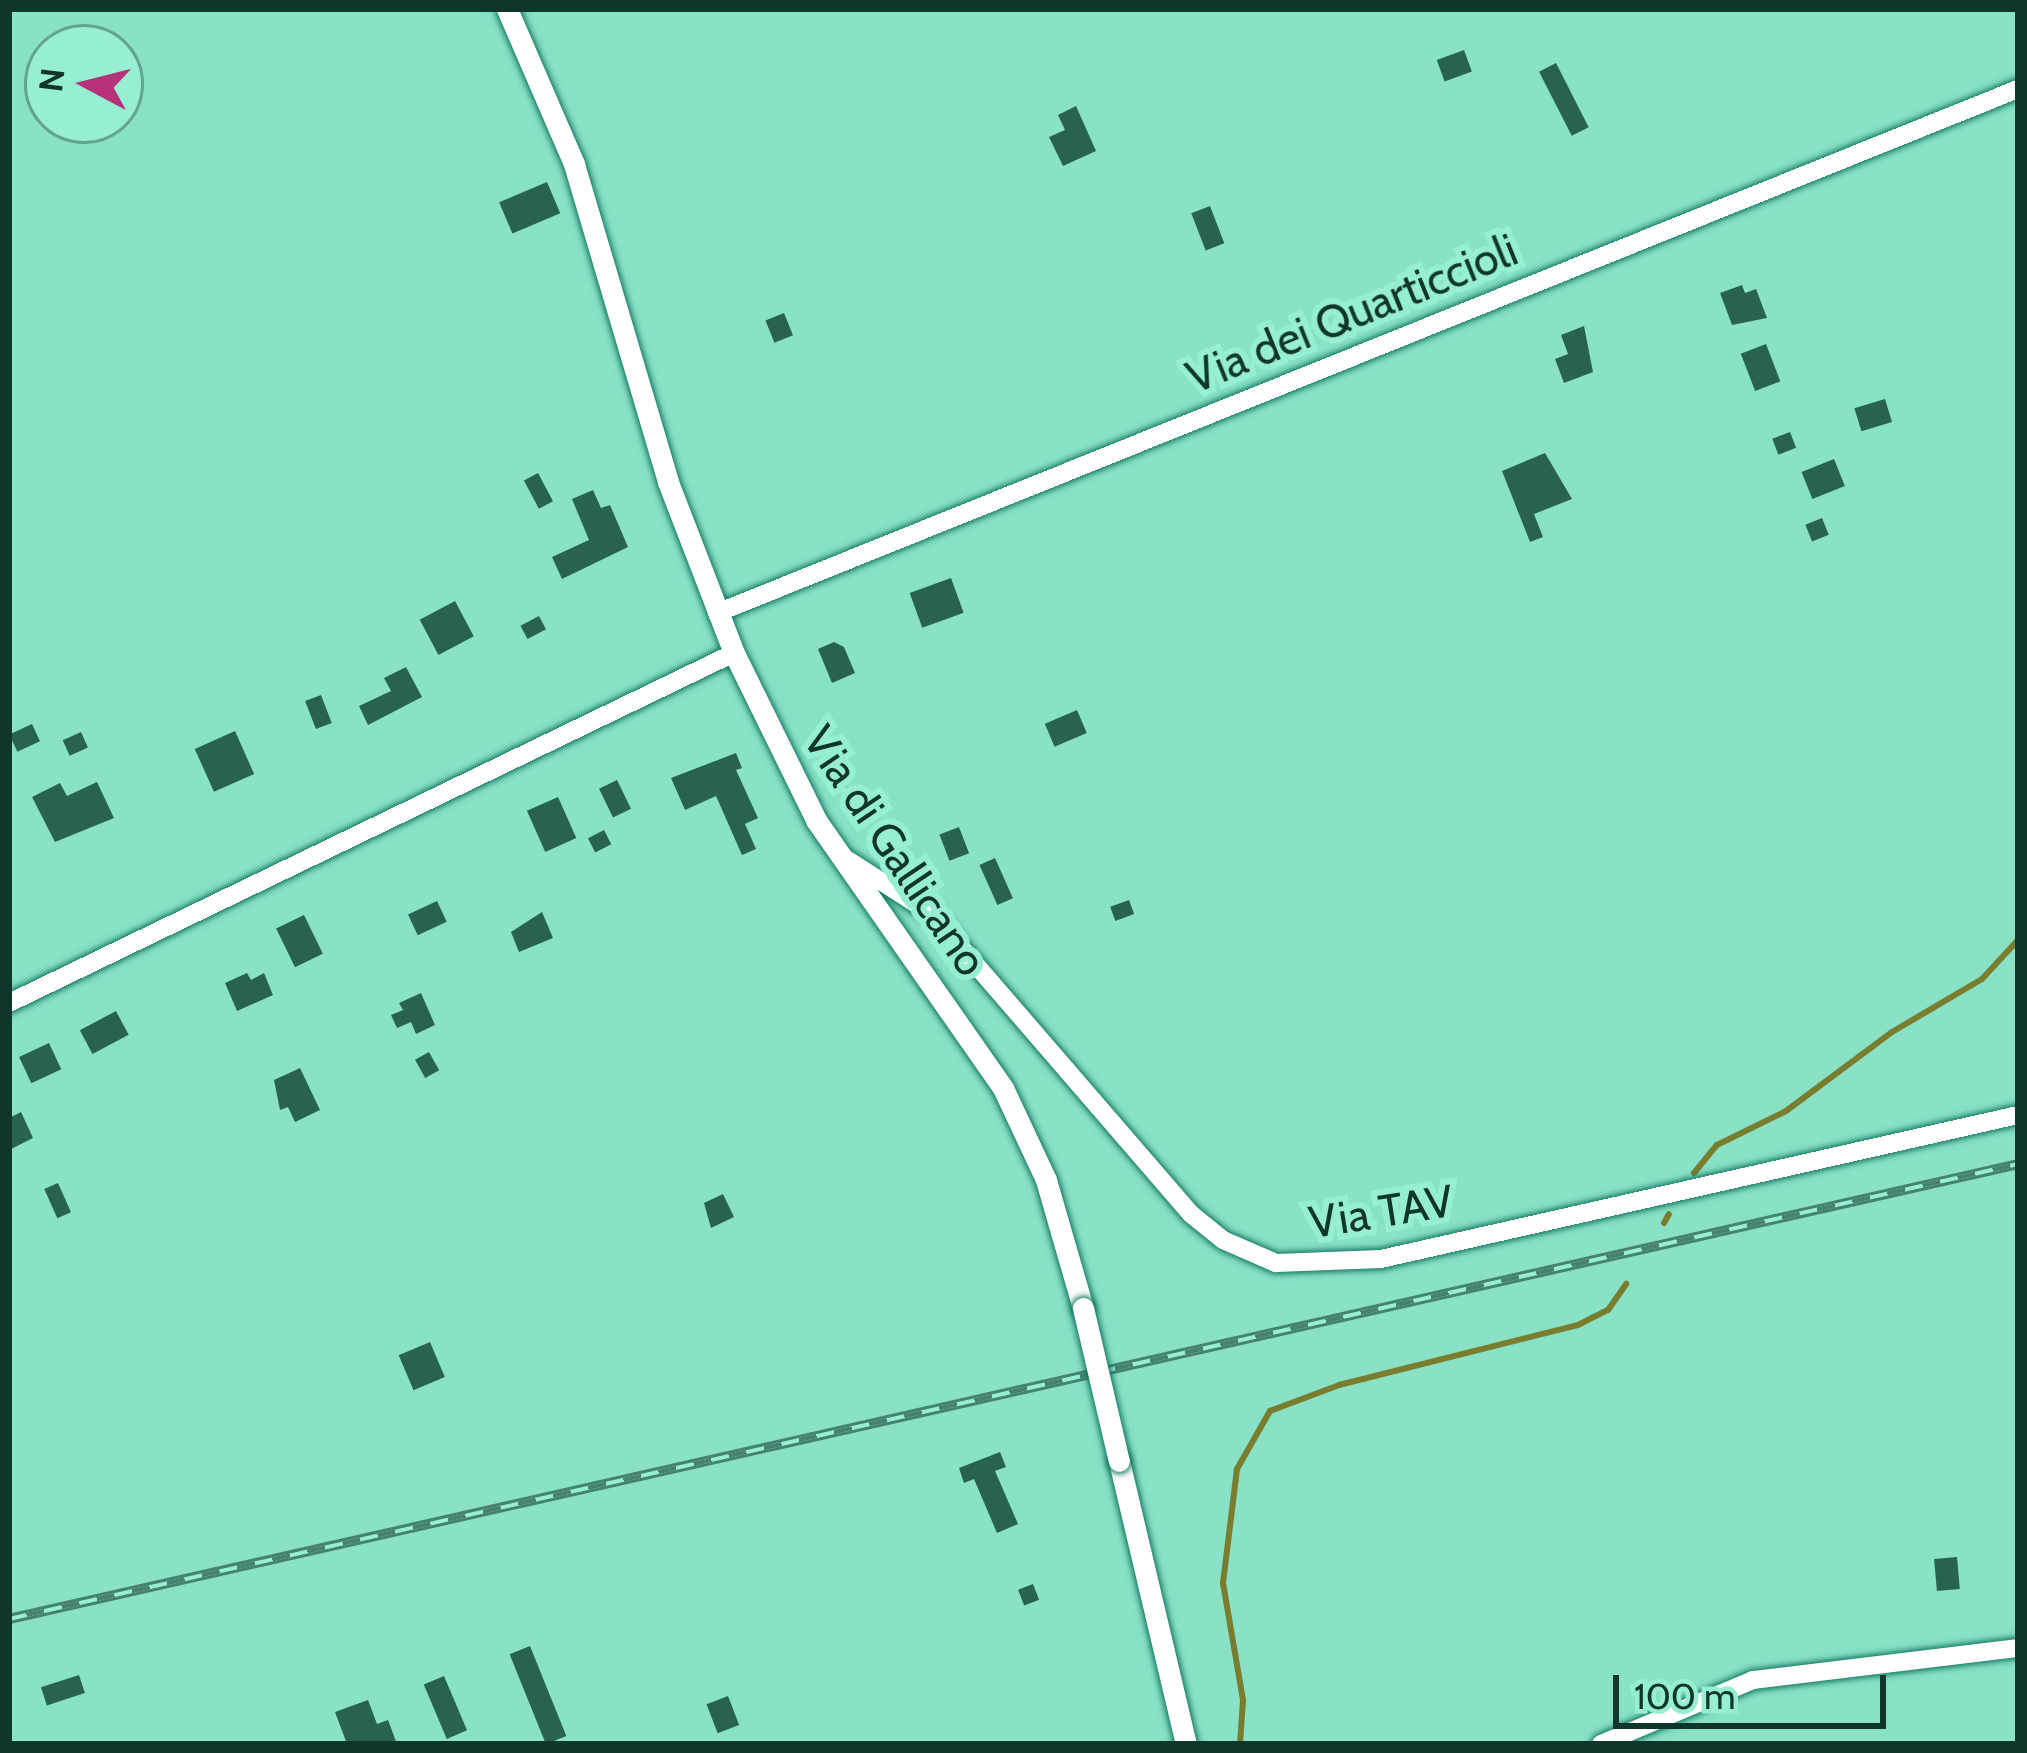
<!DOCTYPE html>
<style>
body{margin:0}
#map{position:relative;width:2027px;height:1753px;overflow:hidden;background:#89e2c6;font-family:Cabin,sans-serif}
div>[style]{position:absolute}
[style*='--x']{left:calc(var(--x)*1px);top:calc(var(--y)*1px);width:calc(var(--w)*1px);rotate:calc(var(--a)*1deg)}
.stream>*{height:6px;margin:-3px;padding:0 3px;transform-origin:3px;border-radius:3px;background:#797d2e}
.building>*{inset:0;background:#286352;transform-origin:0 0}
.roads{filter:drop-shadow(0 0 3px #147961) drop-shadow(0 0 3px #147961)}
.minor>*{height:18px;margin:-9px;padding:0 9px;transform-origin:9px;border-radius:9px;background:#fff}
.tertiary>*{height:21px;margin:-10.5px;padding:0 10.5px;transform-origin:10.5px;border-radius:10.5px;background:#fff}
.rail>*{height:10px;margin-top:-5px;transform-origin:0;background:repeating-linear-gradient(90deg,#96efd3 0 18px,#458270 0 36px);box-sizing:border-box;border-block:3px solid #458270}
.bridges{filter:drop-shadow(0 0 3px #147961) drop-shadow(0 0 3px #147961)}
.tertiary-bridge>*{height:21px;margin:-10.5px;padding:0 10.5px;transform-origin:10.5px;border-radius:10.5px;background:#fff}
span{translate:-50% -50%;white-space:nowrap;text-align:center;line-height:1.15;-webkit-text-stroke:12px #96efd3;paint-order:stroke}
.street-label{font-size:45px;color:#0f362b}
.frame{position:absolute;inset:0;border:12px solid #0f362b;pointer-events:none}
.north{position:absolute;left:24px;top:24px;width:120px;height:120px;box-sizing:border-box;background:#96efd3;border:3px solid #60a590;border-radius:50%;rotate:277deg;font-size:33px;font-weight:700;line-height:48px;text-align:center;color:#0f362b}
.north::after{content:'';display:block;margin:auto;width:42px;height:54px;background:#b6337a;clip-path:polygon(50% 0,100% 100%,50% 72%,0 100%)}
.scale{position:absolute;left:1613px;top:1675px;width:273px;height:54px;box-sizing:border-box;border:6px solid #0f362b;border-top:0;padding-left:15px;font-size:36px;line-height:42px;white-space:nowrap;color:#0f362b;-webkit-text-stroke:9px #96efd3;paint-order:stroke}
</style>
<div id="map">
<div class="stream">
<i style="--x:1694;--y:1173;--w:36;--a:-51"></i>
<i style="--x:1717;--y:1145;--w:77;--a:-26.2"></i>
<i style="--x:1786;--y:1111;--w:132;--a:-36.7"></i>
<i style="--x:1892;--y:1032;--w:104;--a:-30.5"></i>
<i style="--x:1982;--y:979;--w:53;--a:-47.3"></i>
<i style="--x:1664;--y:1223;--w:10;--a:-61"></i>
<i style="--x:1240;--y:1744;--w:44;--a:-86.1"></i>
<i style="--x:1243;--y:1700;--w:119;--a:-99.7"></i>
<i style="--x:1223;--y:1583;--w:115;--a:-83"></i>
<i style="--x:1237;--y:1469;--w:67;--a:-60.4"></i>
<i style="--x:1270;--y:1411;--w:74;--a:-20.6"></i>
<i style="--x:1339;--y:1385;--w:246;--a:-14.1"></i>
<i style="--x:1578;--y:1325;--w:34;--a:-27"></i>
<i style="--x:1608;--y:1310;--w:32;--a:-55"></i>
</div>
<div class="building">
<i style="left:1464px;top:50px;width:23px;height:29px;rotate:70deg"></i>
<i style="left:1556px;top:63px;width:72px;height:19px;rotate:63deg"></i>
<i style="clip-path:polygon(1076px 106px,1096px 151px,1063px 166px,1049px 137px,1065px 130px,1058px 115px)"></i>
<i style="left:547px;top:182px;width:34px;height:52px;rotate:67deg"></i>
<i style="left:1210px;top:206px;width:40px;height:20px;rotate:69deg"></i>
<i style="clip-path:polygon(1742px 285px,1745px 293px,1756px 289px,1767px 318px,1732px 325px,1720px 293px)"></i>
<i style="left:784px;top:313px;width:24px;height:20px;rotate:68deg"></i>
<i style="clip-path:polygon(1584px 326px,1593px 372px,1564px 383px,1555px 359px,1568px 354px,1561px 335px)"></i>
<i style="left:1766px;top:344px;width:40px;height:27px;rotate:69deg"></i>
<i style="left:1885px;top:399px;width:24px;height:32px;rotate:73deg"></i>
<i style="left:1790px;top:432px;width:17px;height:19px;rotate:69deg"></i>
<i style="clip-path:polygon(1545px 453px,1572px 499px,1534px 514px,1543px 537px,1530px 542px,1502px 471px)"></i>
<i style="left:1834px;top:459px;width:29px;height:35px;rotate:68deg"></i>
<i style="left:538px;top:473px;width:32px;height:16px;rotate:62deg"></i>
<i style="clip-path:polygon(593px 490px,601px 508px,610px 505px,628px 547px,562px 579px,552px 557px,589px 540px,572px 499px)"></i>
<i style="left:1822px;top:518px;width:18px;height:18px;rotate:68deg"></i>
<i style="left:951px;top:578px;width:37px;height:44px;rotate:70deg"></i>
<i style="left:455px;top:601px;width:40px;height:40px;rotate:62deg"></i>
<i style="left:539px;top:616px;width:15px;height:21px;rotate:62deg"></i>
<i style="clip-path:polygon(834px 642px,844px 647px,855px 673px,832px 683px,818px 649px)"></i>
<i style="clip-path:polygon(406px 667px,422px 697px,368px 725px,359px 706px,391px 691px,384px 678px)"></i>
<i style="left:321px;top:695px;width:30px;height:17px;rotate:69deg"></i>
<i style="left:1077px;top:710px;width:25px;height:35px;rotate:67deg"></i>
<i style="left:32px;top:724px;width:19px;height:25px;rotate:65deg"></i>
<i style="left:235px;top:731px;width:47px;height:44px;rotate:66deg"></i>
<i style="left:81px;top:732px;width:17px;height:20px;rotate:66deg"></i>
<i style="clip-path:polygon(736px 753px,742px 768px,736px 770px,758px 818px,745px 824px,756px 849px,742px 855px,716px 796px,685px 810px,671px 778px)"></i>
<i style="left:617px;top:780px;width:32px;height:20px;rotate:64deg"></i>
<i style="clip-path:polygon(97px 782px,114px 818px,55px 842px,32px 797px,60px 783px,67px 796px)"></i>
<i style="left:558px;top:797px;width:45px;height:34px;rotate:66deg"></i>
<i style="left:959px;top:827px;width:28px;height:21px;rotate:69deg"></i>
<i style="left:604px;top:830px;width:16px;height:18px;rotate:63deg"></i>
<i style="left:995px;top:858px;width:44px;height:17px;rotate:66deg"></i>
<i style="left:1129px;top:900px;width:15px;height:20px;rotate:70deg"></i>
<i style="left:437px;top:901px;width:23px;height:32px;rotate:65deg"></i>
<i style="clip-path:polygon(542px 912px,553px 938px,519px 952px,511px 932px)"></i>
<i style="left:304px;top:915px;width:43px;height:31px;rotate:64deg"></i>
<i style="clip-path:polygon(247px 973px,251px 980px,264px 973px,273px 995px,237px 1011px,225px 983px)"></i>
<i style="clip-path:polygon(421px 993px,435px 1025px,416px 1034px,411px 1022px,397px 1028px,391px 1015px,403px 1010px,399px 1003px)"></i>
<i style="left:116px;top:1011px;width:27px;height:41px;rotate:62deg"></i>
<i style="left:49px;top:1043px;width:29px;height:33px;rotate:65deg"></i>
<i style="left:429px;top:1052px;width:21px;height:16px;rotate:61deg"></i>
<i style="clip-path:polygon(300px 1068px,320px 1110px,295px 1122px,288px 1107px,280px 1110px,274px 1080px)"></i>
<i style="clip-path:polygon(21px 1112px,33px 1138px,9px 1150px,9px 1118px)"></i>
<i style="left:58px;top:1183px;width:32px;height:15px;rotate:66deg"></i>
<i style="clip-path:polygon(723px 1194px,734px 1217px,711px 1228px,704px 1203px)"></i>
<i style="left:430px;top:1342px;width:38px;height:34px;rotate:67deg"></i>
<i style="clip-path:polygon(1000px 1452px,1006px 1467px,995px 1471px,1018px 1524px,997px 1533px,974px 1479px,964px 1483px,959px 1468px)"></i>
<i style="left:1957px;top:1557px;width:32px;height:23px;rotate:85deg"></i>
<i style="left:1033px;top:1584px;width:17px;height:16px;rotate:69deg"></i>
<i style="left:530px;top:1646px;width:97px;height:22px;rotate:68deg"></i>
<i style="left:79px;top:1675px;width:19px;height:40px;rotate:72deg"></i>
<i style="left:444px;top:1676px;width:59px;height:22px;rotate:67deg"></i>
<i style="left:728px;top:1696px;width:31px;height:23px;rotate:69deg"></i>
<i style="clip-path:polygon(368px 1700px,377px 1724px,388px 1720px,397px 1744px,347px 1744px,335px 1712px)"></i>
</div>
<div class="roads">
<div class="minor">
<i style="--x:717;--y:613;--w:1403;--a:-21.94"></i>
<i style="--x:843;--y:857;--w:106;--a:32.6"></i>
<i style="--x:932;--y:914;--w:396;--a:49.2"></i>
<i style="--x:1191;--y:1214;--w:41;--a:39.1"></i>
<i style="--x:1223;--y:1240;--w:58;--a:23.5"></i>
<i style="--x:1276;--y:1263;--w:105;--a:-2.2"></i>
<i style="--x:1381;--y:1259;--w:653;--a:-12.74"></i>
<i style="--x:9;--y:1003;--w:805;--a:-25.77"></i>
<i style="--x:1601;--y:1744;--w:165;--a:-22.8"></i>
<i style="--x:1753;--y:1680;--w:267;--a:-6.9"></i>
</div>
<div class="tertiary">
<i style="--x:507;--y:9;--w:169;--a:66.6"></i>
<i style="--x:574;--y:164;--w:332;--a:73.5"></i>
<i style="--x:668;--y:482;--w:183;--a:68.9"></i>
<i style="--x:734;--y:653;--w:186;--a:63.8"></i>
<i style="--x:816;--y:820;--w:327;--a:55.1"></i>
<i style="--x:1003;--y:1088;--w:102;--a:64.9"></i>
<i style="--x:1046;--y:1180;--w:133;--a:73.9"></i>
<i style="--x:1119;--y:1461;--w:291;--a:76.7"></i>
</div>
</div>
<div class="rail">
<i style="--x:9;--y:1619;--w:2060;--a:-12.76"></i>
</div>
<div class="bridges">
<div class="tertiary-bridge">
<i style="--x:1083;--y:1308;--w:157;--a:76.8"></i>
</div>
</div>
<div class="street-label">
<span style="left:1352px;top:314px;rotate:-22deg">Via dei Quarticcioli</span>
<span style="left:895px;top:851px;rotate:56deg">Via di Gallicano</span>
<span style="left:1381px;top:1212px;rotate:-9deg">Via TAV</span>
</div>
<div class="frame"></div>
<div class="north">N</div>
<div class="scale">100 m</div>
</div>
